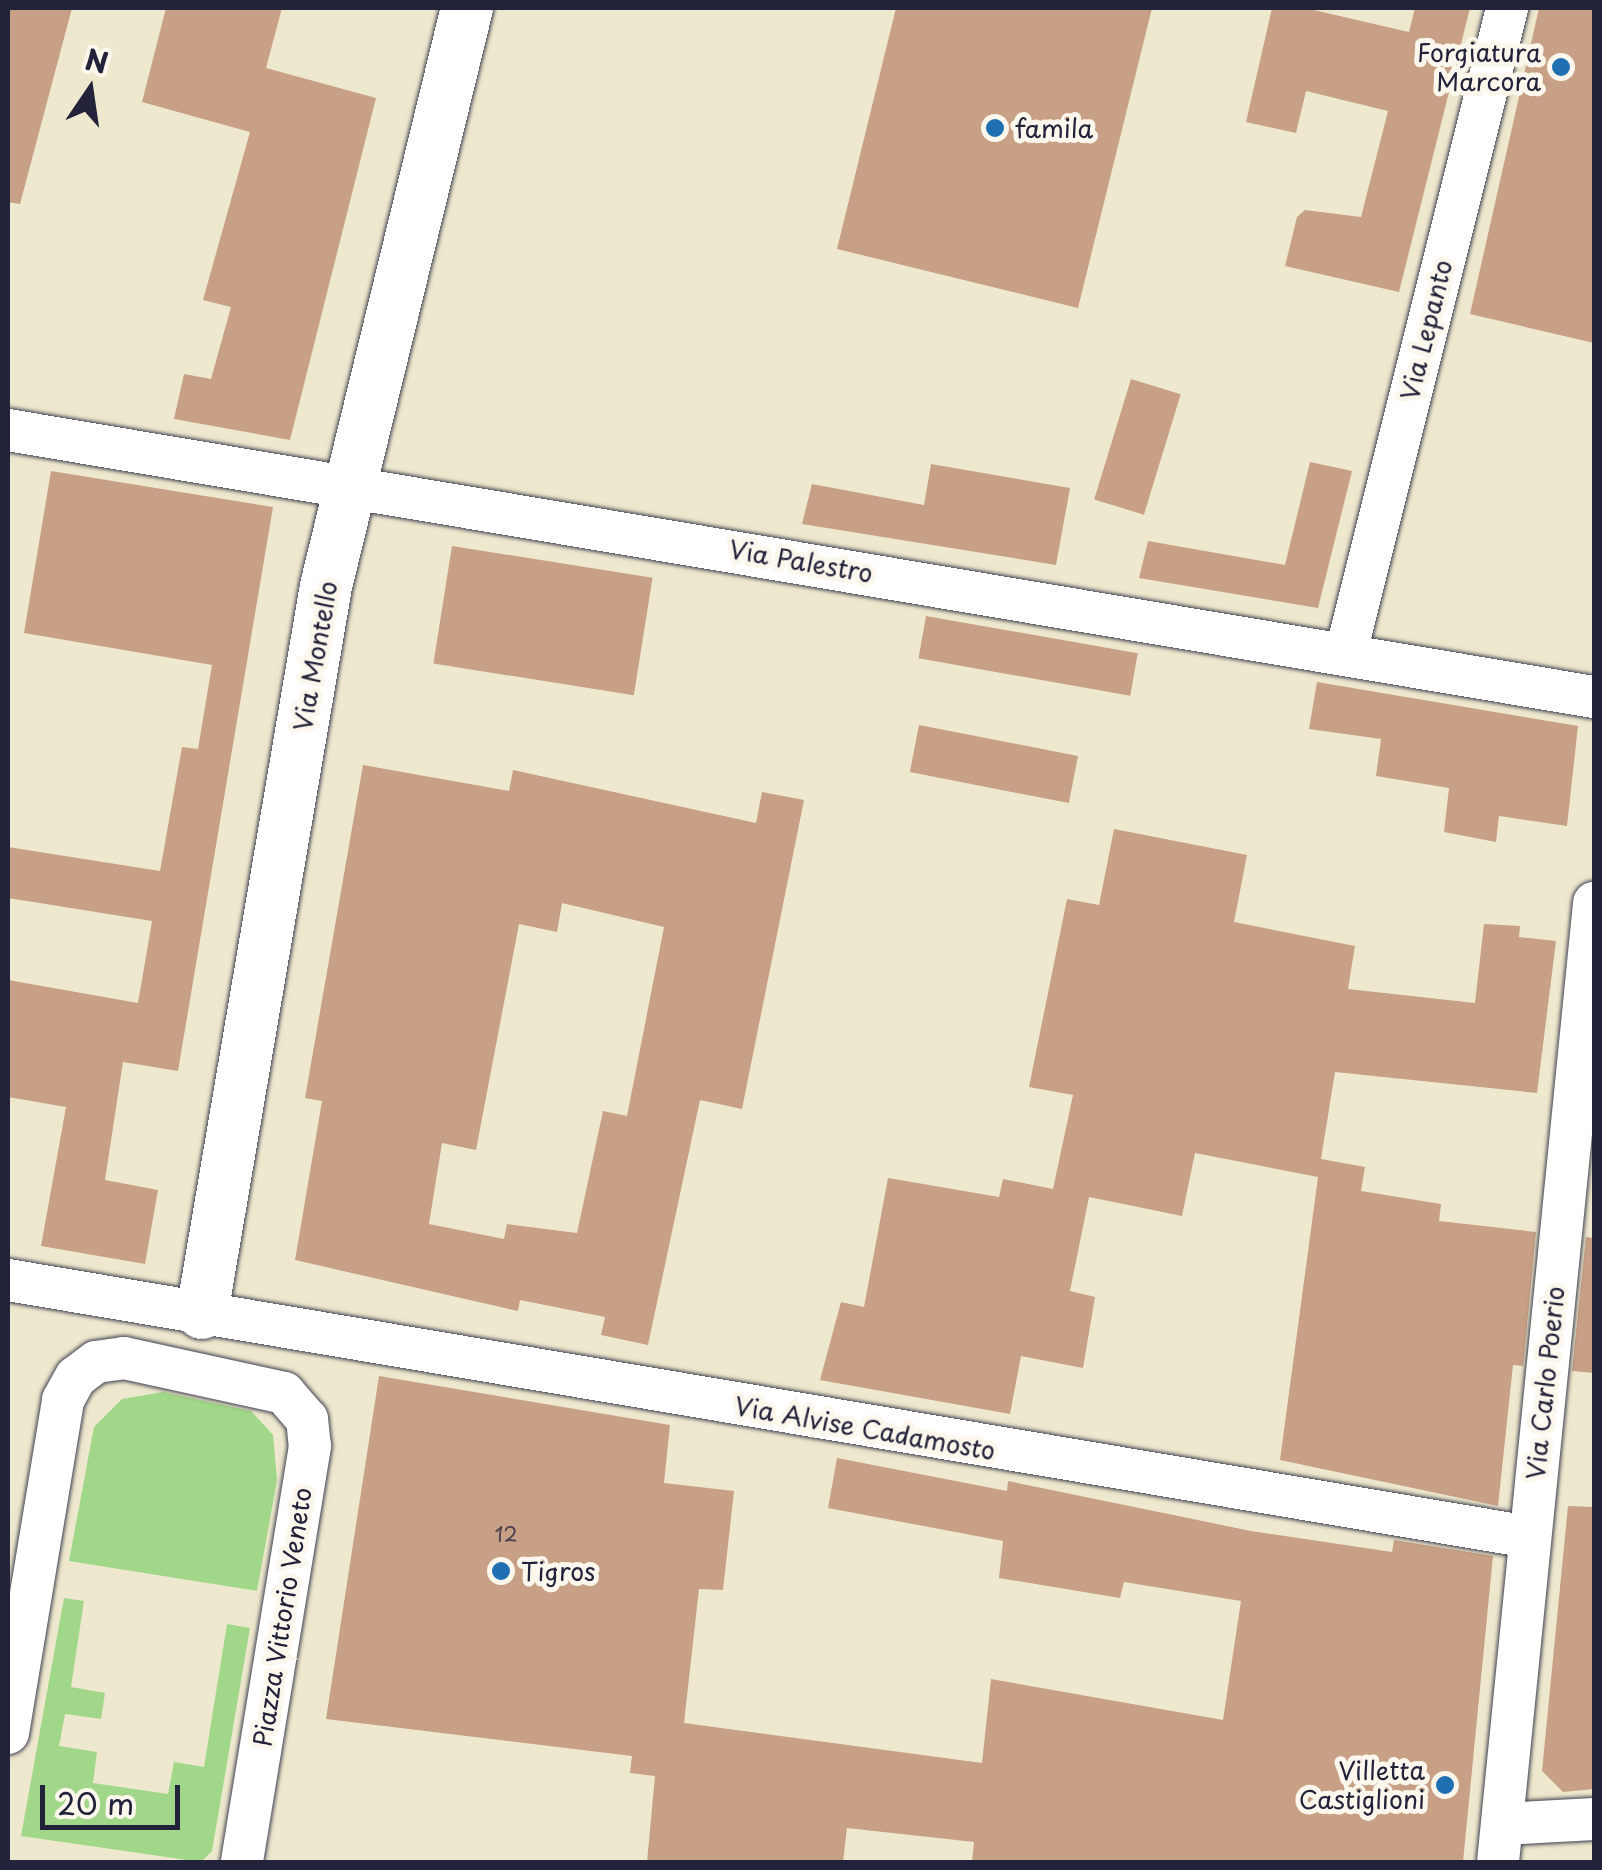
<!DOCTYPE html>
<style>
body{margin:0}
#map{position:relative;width:1602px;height:1870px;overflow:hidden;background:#eee9ce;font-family:"Playpen Sans",sans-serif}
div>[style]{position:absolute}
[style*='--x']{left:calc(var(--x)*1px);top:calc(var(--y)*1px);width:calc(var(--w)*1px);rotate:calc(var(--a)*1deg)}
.green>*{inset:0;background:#a1d788}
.building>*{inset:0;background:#c8a086;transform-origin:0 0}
.roads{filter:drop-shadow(0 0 2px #414051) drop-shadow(0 0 2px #414051)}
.minor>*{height:42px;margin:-21px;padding:0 21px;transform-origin:21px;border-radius:21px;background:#fff}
.tertiary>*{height:52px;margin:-26px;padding:0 26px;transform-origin:26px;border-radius:26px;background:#fff}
.dots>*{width:28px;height:28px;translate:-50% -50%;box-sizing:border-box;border:5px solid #fbf7ec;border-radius:50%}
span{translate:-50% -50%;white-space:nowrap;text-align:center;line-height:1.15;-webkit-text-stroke:10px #fbf7ec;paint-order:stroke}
.number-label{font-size:20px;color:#4c424e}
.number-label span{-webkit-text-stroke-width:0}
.poi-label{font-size:25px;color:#22223b}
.right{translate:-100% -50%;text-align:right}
.left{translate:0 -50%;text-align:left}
.street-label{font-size:25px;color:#22223b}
.frame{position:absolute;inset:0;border:10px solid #22223b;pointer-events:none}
.north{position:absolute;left:40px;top:40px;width:100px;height:100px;-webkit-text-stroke:8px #fbf7ec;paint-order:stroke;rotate:13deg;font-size:28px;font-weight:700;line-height:40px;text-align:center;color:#22223b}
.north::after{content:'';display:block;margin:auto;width:35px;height:45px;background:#22223b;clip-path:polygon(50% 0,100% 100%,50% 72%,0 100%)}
.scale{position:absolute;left:40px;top:1785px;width:140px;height:45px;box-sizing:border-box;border:5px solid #22223b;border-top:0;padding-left:12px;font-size:30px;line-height:35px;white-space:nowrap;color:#22223b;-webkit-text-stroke:8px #fbf7ec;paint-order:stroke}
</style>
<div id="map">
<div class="green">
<i style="clip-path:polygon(163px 1392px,251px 1411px,273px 1435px,277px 1480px,257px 1591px,69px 1561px,94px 1427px,122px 1399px)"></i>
<i style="clip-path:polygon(64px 1598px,84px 1601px,71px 1687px,105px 1693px,101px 1719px,65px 1714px,59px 1746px,97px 1752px,93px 1783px,168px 1794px,174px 1762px,204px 1767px,227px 1624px,250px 1628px,212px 1851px,201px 1862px,21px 1836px)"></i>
</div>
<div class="building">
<i style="clip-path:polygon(8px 8px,72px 8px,20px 204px,8px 202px)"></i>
<i style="clip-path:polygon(166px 8px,282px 8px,266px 68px,376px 98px,290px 440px,174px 419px,184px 374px,211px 379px,231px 307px,203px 300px,250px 132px,142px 102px)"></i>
<i style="clip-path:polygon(896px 8px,1152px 8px,1078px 308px,837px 249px)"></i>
<i style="clip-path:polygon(1272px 8px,1305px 8px,1409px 32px,1415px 8px,1470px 8px,1399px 292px,1285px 266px,1297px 217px,1305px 210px,1361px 217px,1388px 111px,1306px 91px,1296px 133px,1246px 122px)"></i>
<i style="clip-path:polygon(1539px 8px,1594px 8px,1594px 343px,1470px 314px)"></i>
<i style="left:1131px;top:379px;width:52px;height:126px;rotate:17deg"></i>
<i style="clip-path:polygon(1310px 462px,1352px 471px,1318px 608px,1139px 578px,1148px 541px,1285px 565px)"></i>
<i style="clip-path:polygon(931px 464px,1070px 488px,1056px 565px,802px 524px,812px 484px,924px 505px)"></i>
<i style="clip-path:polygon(51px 471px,273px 507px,178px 1071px,123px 1062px,105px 1180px,158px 1190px,145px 1264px,41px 1246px,66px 1107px,8px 1097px,8px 980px,138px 1003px,152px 921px,8px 898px,8px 847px,160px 871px,182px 747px,198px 749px,212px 665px,24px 633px)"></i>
<i style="left:452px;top:546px;width:203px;height:119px;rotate:9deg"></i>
<i style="left:926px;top:616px;width:215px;height:43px;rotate:10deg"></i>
<i style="clip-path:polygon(1317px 682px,1578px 726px,1567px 826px,1499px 816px,1496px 842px,1444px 832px,1449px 788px,1376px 776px,1381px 739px,1309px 729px)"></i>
<i style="left:919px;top:725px;width:162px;height:48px;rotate:11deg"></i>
<i style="clip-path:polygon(evenodd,363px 765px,509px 791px,513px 770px,756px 823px,762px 792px,804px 800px,742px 1109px,700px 1100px,648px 1345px,601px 1335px,605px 1317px,520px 1300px,518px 1311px,295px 1260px,322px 1101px,305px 1098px,363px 765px,562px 903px,664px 927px,627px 1116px,603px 1111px,577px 1233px,507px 1224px,504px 1239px,429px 1224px,442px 1143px,476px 1150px,519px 924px,557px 932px,562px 903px)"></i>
<i style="clip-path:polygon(1114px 829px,1247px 855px,1234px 922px,1355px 946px,1348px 989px,1475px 1003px,1484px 924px,1520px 926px,1519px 937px,1556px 941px,1537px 1093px,1335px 1072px,1321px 1159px,1365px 1167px,1361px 1191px,1441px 1204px,1439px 1221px,1536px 1232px,1523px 1366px,1513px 1365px,1498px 1506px,1280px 1460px,1318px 1177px,1195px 1153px,1182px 1216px,1089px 1197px,1070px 1291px,1095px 1297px,1083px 1368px,1021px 1356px,1010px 1414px,820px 1380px,841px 1302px,864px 1307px,888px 1178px,999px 1197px,1003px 1179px,1053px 1189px,1073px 1095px,1029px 1087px,1067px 899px,1099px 905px)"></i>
<i style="clip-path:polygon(1586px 1237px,1594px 1238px,1594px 1373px,1572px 1371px)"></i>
<i style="clip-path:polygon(379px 1376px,670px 1425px,664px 1483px,734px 1491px,723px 1590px,699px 1589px,684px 1723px,982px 1763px,991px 1679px,1223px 1720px,1241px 1601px,1124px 1582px,1120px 1598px,999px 1578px,1003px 1541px,828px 1508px,837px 1458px,1007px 1491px,1008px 1481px,1251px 1531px,1392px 1552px,1394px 1540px,1493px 1556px,1463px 1862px,972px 1862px,974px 1842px,847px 1828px,843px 1862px,647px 1862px,655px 1776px,630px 1773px,632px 1756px,326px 1719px)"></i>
<i style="clip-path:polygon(1568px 1506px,1594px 1507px,1594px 1789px,1563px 1792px,1542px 1771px)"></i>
</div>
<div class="roads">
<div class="minor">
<i style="--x:8;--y:430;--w:1608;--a:9.56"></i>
<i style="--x:1346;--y:653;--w:665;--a:-75.98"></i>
<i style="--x:8;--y:1280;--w:1543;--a:9.59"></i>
<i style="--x:8;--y:1733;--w:338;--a:-80.6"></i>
<i style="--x:63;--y:1400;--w:26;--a:-61"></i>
<i style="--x:76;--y:1377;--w:25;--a:-37"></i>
<i style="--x:96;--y:1362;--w:28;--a:-8"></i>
<i style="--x:124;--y:1358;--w:164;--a:12.3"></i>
<i style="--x:284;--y:1393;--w:35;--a:49"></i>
<i style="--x:307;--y:1419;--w:27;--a:84"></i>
<i style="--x:310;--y:1446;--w:422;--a:99.3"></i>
<i style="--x:1502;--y:1824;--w:92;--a:-3.1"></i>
<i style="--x:1498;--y:1862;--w:964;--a:-84.28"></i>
</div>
<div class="tertiary">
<i style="--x:202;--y:1313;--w:737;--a:-80.32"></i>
<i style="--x:326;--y:586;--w:595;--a:-76.29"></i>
</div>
</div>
<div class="dots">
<i style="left:1561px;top:67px;background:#1f6fb2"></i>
<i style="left:995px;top:128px;background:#1f6fb2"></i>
<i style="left:501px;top:1571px;background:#1f6fb2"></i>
<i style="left:1445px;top:1785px;background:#1f6fb2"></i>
</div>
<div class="number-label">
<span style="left:506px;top:1534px">12</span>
</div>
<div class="poi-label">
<span class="right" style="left:1541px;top:67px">Forgiatura<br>Marcora</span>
<span class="left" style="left:1015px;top:128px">famila</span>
<span class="left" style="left:521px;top:1571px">Tigros</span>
<span class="right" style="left:1425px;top:1785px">Villetta<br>Castiglioni</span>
</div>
<div class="street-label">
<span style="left:1426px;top:330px;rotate:-76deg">Via Lepanto</span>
<span style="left:801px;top:561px;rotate:10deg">Via Palestro</span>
<span style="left:315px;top:656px;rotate:-80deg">Via Montello</span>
<span style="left:1545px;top:1383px;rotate:-84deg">Via Carlo Poerio</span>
<span style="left:865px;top:1428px;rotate:10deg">Via Alvise Cadamosto</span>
<span style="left:282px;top:1617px;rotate:-81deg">Piazza Vittorio Veneto</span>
</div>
<div class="frame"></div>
<div class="north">N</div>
<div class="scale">20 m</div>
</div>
